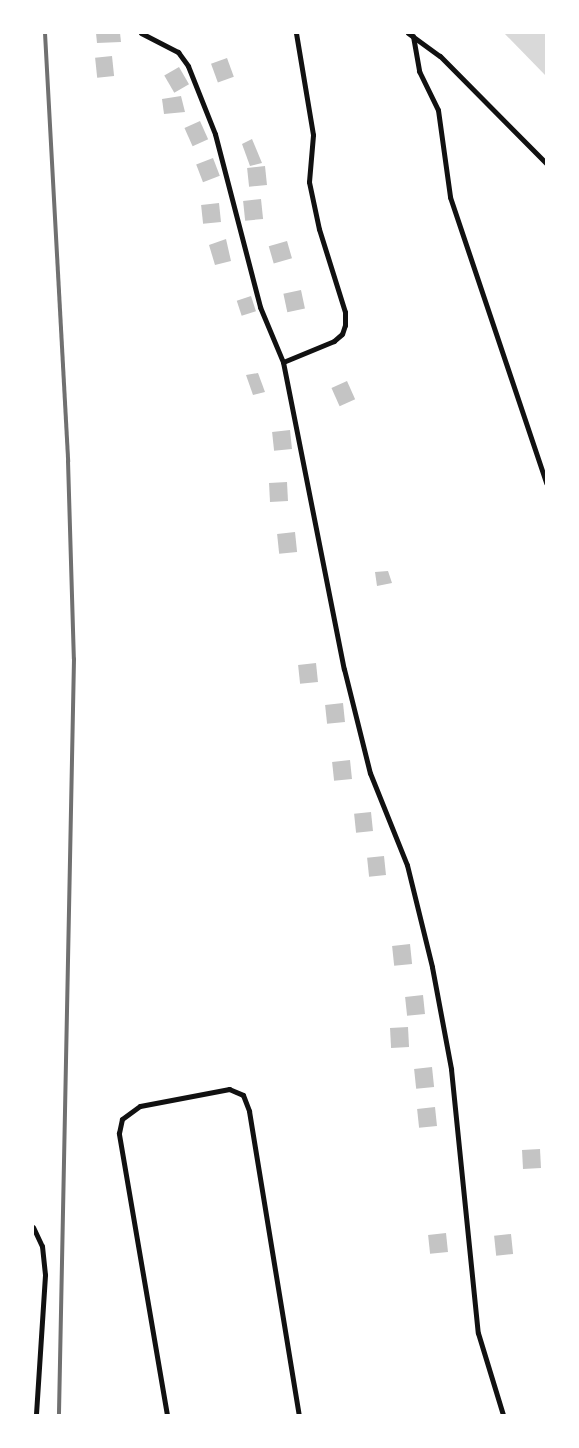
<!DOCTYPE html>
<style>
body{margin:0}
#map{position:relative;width:579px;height:1448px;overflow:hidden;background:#fff;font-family:Helvetica,sans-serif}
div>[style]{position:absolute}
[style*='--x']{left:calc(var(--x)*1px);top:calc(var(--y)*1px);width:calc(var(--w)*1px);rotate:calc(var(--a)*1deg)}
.water>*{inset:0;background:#d9d9d9}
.building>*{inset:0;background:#c4c4c4;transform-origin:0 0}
.minor>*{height:5px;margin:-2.5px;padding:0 2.5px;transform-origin:2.5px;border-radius:2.5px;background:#111}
.rail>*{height:4px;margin:-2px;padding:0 2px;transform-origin:2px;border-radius:2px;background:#707070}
span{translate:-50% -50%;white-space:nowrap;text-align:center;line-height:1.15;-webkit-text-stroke:5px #fff;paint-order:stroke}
.frame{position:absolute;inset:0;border:34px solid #fff;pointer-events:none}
</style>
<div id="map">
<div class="water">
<i style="clip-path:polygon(504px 33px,546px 33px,546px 76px)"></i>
</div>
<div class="building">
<i style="clip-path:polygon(96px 33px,120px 33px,121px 42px,97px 43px)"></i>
<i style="left:112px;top:56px;width:20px;height:17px;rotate:84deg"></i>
<i style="left:227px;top:58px;width:20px;height:17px;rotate:70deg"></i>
<i style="left:179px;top:67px;width:20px;height:17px;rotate:60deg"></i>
<i style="clip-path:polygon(181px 96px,185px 112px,164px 114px,162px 99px)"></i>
<i style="left:200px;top:121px;width:20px;height:17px;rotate:66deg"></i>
<i style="clip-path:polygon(252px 139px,262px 163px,250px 166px,242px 144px)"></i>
<i style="left:213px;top:158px;width:19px;height:18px;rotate:69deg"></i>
<i style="left:265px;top:166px;width:19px;height:18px;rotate:84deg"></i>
<i style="left:261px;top:199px;width:20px;height:18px;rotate:84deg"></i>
<i style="left:219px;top:203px;width:19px;height:18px;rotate:84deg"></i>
<i style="clip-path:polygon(226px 239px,231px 261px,215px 265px,209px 245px)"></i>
<i style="left:287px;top:241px;width:18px;height:19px;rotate:74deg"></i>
<i style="left:301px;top:290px;width:19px;height:18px;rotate:78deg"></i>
<i style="left:251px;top:296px;width:16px;height:15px;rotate:72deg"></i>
<i style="clip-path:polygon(258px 373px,265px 392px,253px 395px,246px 375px)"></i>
<i style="left:347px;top:381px;width:20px;height:17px;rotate:66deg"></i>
<i style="left:290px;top:430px;width:19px;height:18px;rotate:84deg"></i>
<i style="left:287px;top:482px;width:19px;height:18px;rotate:87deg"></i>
<i style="left:295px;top:532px;width:20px;height:18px;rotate:84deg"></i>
<i style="clip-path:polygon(388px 571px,392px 583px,377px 586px,375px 572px)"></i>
<i style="left:316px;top:663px;width:19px;height:18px;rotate:84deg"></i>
<i style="left:343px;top:703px;width:19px;height:18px;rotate:84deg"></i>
<i style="left:350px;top:760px;width:19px;height:18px;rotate:84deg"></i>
<i style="left:371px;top:812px;width:19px;height:17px;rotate:84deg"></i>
<i style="left:384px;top:856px;width:19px;height:17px;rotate:84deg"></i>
<i style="left:410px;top:944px;width:20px;height:18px;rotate:84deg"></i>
<i style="left:423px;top:995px;width:19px;height:18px;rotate:84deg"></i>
<i style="left:408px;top:1027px;width:20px;height:18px;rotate:87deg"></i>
<i style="left:432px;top:1067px;width:20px;height:18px;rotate:84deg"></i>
<i style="left:435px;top:1107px;width:19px;height:18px;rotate:84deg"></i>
<i style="left:540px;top:1149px;width:19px;height:18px;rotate:87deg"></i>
<i style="left:446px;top:1233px;width:19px;height:18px;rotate:84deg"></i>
<i style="left:511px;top:1234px;width:20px;height:17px;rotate:84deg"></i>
</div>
<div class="minor">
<i style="--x:141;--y:33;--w:42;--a:27.2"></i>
<i style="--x:178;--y:52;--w:17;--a:54"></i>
<i style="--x:188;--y:66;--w:73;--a:68.3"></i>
<i style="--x:215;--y:134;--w:179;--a:75.4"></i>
<i style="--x:260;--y:307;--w:60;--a:67.3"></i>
<i style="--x:296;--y:33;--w:103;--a:80.5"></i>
<i style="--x:313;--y:135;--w:47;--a:94.9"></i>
<i style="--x:309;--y:182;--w:48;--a:78"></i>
<i style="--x:319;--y:229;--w:87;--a:72.6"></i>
<i style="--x:345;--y:312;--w:13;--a:90"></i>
<i style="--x:345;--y:325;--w:9;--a:108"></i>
<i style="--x:342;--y:334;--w:11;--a:139"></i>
<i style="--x:334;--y:341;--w:55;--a:157.6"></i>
<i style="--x:283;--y:362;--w:313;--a:78.8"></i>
<i style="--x:344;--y:669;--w:107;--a:76"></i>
<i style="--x:370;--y:773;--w:99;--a:68.1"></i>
<i style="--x:407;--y:865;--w:105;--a:76.2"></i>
<i style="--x:432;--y:967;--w:104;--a:79.4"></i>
<i style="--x:451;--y:1069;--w:265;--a:84.2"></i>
<i style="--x:478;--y:1333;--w:86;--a:73"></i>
<i style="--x:408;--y:33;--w:39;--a:36"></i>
<i style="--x:440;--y:56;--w:151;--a:45.3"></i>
<i style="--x:413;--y:36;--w:36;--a:80"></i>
<i style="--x:419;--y:71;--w:43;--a:64"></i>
<i style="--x:438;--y:110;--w:88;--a:82.1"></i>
<i style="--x:450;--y:197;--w:302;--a:71.4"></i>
<i style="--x:33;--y:1227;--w:21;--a:65"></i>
<i style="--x:42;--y:1246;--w:29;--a:84"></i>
<i style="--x:45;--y:1275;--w:140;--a:93.7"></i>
<i style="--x:167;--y:1415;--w:286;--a:-99.7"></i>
<i style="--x:119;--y:1133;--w:14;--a:-78"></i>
<i style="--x:122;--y:1119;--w:22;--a:-36"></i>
<i style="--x:140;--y:1106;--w:91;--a:-10.8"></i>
<i style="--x:229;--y:1089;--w:15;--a:23"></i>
<i style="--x:243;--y:1095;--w:17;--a:69"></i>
<i style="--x:249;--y:1111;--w:308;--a:80.7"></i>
</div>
<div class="rail">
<i style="--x:45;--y:33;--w:429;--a:86.9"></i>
<i style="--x:68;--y:461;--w:198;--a:88.3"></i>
<i style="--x:74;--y:659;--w:756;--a:91.14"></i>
</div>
<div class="frame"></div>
</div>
